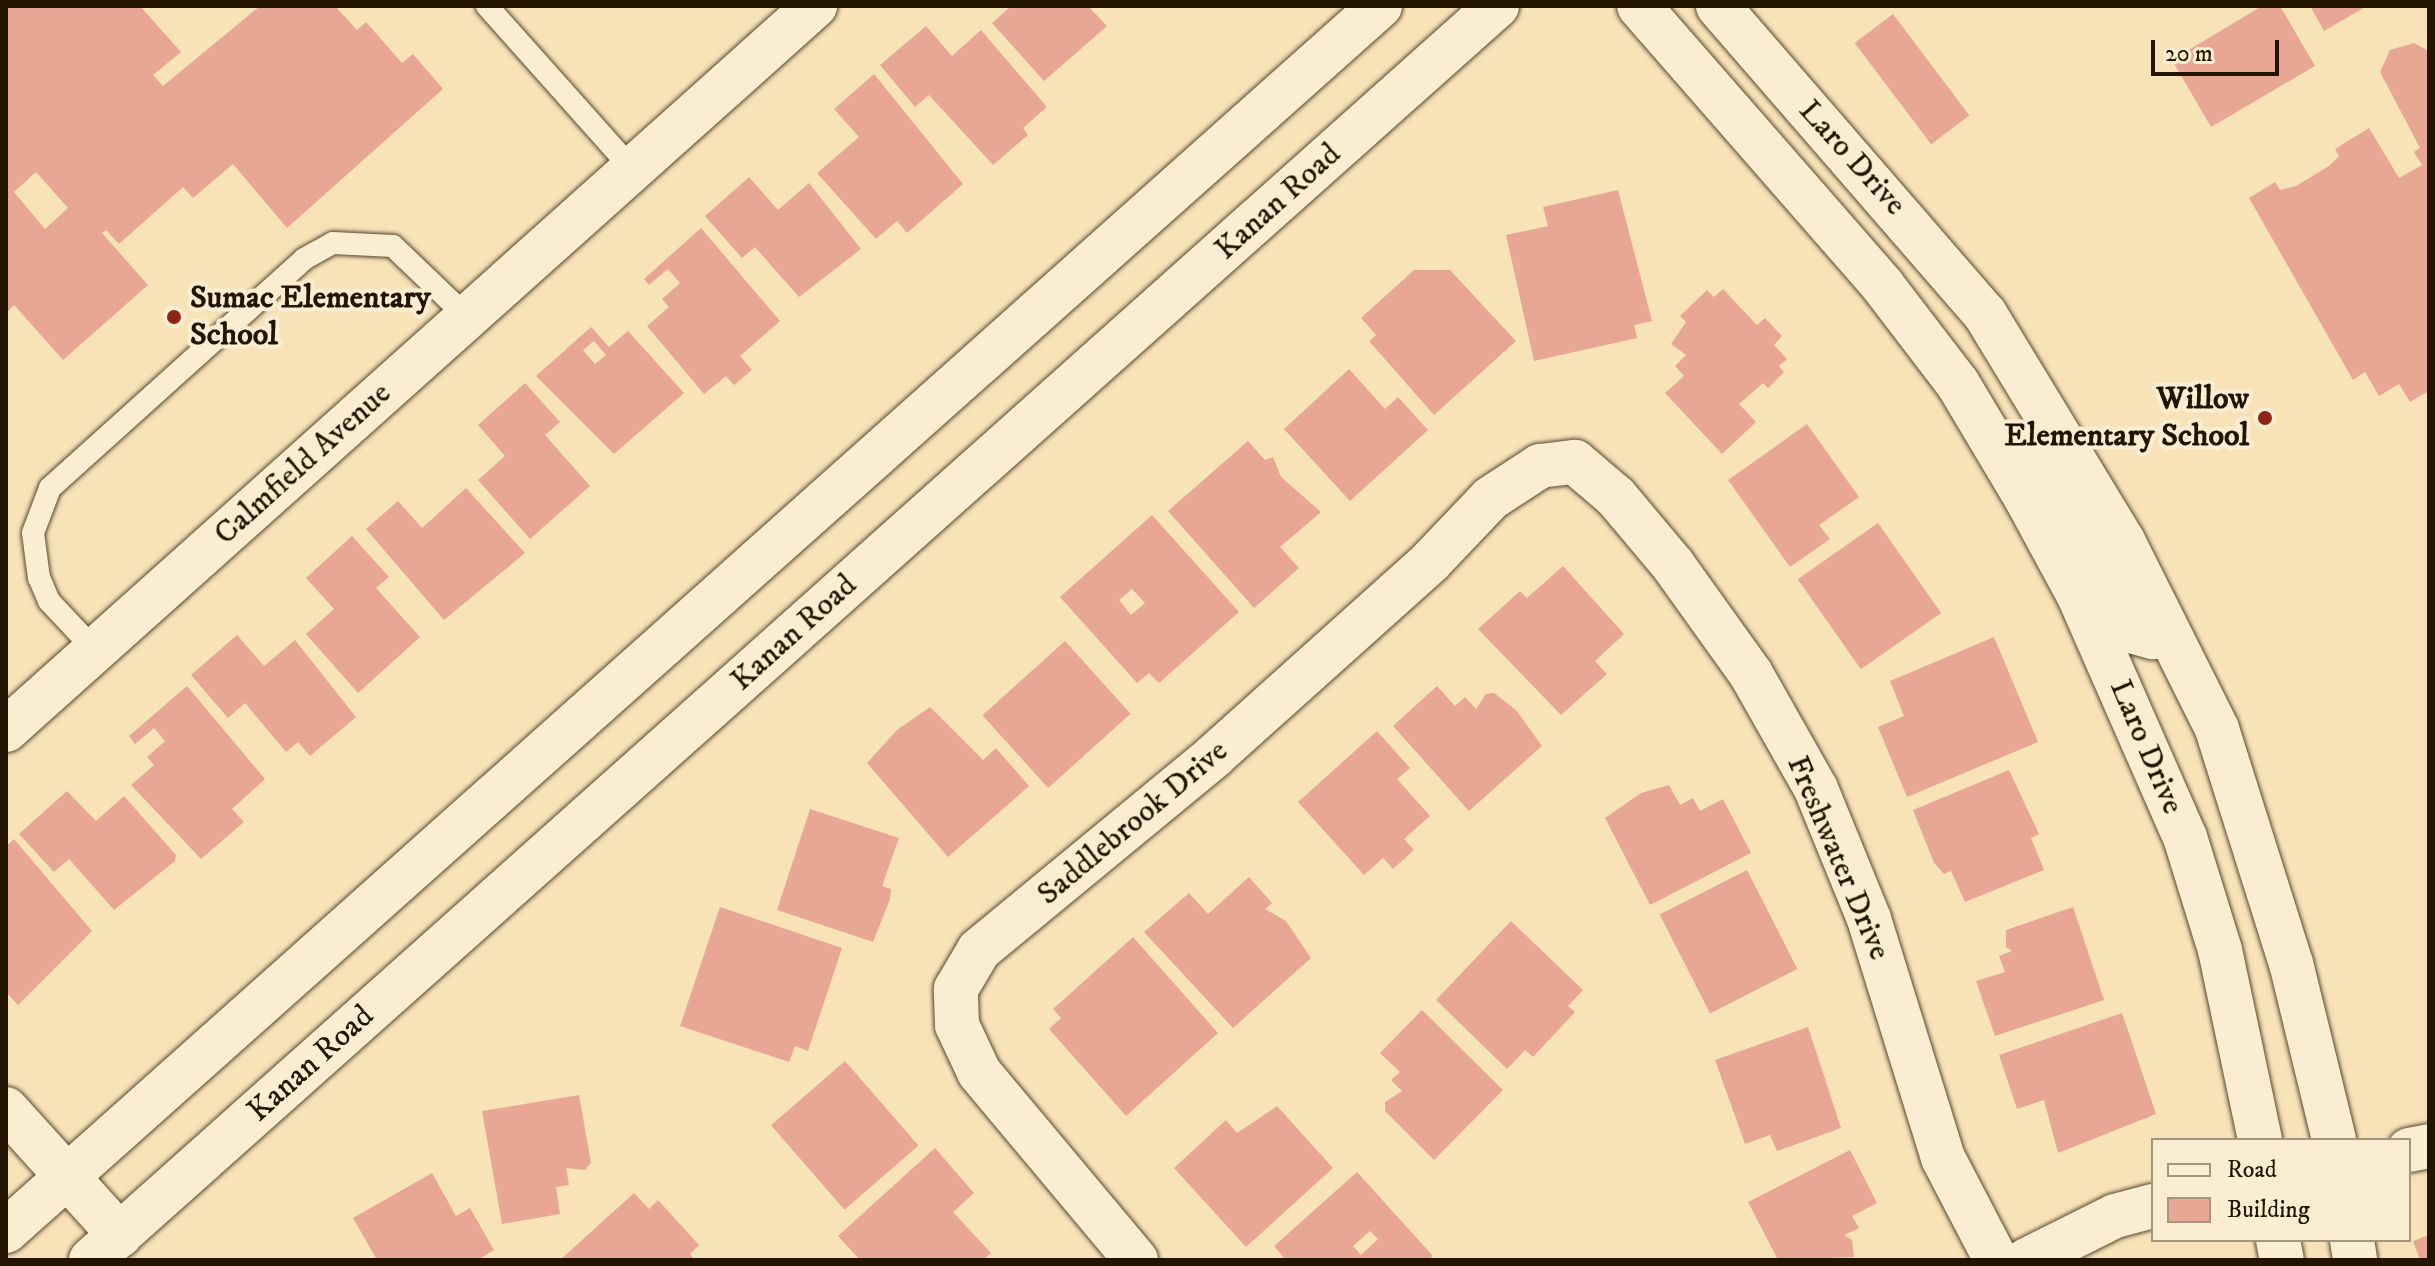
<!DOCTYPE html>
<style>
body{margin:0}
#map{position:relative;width:2435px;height:1266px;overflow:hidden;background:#f8e3b9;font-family:"IM FELL DW Pica",serif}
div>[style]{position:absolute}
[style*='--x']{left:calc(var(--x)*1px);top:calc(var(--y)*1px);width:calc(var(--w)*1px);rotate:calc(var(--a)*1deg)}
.building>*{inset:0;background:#e8a794;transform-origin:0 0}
.roads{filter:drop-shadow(0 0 2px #58482e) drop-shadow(0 0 2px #58482e)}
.lane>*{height:22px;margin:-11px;padding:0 11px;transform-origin:11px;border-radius:11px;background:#faedd2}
.street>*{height:44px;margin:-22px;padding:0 22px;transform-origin:22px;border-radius:22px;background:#faedd2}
.secondary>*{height:44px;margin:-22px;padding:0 22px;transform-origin:22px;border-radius:22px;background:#faedd2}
.dots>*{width:22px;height:22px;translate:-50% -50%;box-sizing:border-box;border:4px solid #faedd2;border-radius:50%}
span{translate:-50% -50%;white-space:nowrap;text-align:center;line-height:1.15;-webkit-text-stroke:8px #faedd2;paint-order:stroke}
.street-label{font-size:32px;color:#231400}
.poi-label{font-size:32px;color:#231400;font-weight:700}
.left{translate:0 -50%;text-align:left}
.right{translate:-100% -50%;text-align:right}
.frame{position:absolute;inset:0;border:8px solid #231400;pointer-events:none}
.legend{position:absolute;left:2151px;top:1138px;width:260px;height:104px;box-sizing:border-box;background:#faedd2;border:2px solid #a4967e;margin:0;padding:10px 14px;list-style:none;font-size:24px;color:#231400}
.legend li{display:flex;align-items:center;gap:16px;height:40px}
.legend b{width:40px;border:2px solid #a4967e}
.scale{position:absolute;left:2151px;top:40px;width:128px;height:36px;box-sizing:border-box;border:4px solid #231400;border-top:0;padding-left:10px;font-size:24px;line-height:28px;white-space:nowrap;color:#231400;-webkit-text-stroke:6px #faedd2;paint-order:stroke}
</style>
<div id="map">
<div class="building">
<i style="clip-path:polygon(evenodd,6px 6px,140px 6px,181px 52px,153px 75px,163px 86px,260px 6px,335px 6px,357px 30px,366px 22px,402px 63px,413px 54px,443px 89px,287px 228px,233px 164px,193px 198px,183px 187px,119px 244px,106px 230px,102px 233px,148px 285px,63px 360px,14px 305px,6px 313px,6px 6px,36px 172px,68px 208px,45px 229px,14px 192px,36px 172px)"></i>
<i style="clip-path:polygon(1011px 6px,1088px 6px,1107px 26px,1044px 81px,992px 23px)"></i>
<i style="clip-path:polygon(2262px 6px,2280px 6px,2315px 66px,2211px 127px,2172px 60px)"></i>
<i style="clip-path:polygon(2310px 6px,2367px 6px,2324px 31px)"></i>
<i style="left:1893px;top:14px;width:127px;height:48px;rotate:53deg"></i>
<i style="clip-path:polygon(926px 26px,952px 56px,981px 30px,1047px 107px,1023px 128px,1028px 135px,993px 165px,929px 95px,915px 107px,880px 65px)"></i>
<i style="clip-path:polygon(2414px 43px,2429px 51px,2429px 391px,2410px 402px,2399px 384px,2379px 396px,2365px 372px,2353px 380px,2249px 198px,2275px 182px,2280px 190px,2296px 186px,2329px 166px,2339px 156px,2335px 149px,2369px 128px,2399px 178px,2422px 165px,2414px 152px,2420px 148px,2380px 72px,2390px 50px)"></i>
<i style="clip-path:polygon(874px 74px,963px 184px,907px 233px,897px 221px,876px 239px,817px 173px,859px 137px,834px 109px)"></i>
<i style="clip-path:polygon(749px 177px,778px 210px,809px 183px,861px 249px,799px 297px,755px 247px,742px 258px,705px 216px)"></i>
<i style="clip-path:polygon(1618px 190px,1652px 321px,1634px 325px,1637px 338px,1534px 361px,1506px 235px,1548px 226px,1543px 207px)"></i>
<i style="clip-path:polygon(701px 228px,780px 321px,740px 356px,752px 370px,734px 385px,726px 376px,704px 394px,647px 326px,669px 307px,662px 299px,680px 283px,668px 269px,649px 285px,644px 279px)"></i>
<i style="clip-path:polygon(1414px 270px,1450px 270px,1516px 341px,1434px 415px,1369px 341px,1376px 335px,1361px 318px)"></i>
<i style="clip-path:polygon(1723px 289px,1757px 325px,1765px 318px,1782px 336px,1774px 345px,1787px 359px,1779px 366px,1784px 372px,1768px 388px,1763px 383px,1739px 404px,1756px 422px,1722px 454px,1665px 393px,1684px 376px,1675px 366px,1686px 355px,1671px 344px,1686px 322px,1680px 316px,1707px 290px,1714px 297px)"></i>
<i style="clip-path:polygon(evenodd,591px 327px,609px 347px,628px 331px,684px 393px,614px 454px,536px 376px,591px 327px,594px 341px,606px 355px,595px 364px,583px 350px,594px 341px)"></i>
<i style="clip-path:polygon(1349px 369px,1385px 409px,1398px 397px,1428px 430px,1350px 501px,1284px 429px)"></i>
<i style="clip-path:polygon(525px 383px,560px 422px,545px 435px,590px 486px,530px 539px,478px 480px,505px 456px,478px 425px)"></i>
<i style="clip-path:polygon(1807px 424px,1859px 497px,1819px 525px,1830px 539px,1790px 567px,1728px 480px)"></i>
<i style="clip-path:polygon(1248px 441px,1265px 460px,1273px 457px,1281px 477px,1321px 512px,1280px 547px,1299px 568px,1254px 608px,1168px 511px)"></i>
<i style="clip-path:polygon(466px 488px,525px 553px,444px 620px,366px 529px,398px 501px,422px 528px)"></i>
<i style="clip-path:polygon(evenodd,1152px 515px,1239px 612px,1159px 683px,1149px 673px,1137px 683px,1060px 597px,1152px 515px,1132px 589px,1145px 603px,1131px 615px,1119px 600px,1132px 589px)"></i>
<i style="left:1878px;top:523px;width:110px;height:98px;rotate:55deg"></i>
<i style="clip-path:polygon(352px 536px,389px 577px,376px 588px,420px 637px,358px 693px,306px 634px,334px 609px,306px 578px)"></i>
<i style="clip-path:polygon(1563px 566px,1624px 634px,1595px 661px,1607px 674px,1561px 715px,1478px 629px,1520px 591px,1527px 598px)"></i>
<i style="clip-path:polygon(237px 635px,264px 666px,295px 640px,356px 717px,310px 756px,298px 742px,286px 752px,245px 703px,228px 718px,191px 675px)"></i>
<i style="clip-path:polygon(1994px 637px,2038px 742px,1907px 797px,1878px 727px,1904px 716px,1890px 681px)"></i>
<i style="left:1065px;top:641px;width:98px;height:111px;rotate:48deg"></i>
<i style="clip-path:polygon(187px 686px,265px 779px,232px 809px,244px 822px,201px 859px,131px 785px,154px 765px,147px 757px,165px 741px,154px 728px,135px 744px,129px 736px)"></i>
<i style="clip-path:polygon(1437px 686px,1455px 706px,1465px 697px,1476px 709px,1486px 694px,1494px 693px,1516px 710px,1542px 746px,1469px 811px,1393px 726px)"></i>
<i style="clip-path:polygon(930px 707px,983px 760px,996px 748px,1029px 786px,948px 857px,867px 763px,897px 730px)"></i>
<i style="clip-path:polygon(1377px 731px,1410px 768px,1397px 779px,1430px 816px,1404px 839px,1414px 850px,1393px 869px,1383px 858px,1364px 875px,1298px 802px)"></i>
<i style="clip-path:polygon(2009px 770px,2039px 834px,2031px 838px,2044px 870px,1965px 902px,1951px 871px,1944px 874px,1934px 863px,1913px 810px)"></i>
<i style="clip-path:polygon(1669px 785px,1680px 805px,1693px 798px,1700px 811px,1723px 799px,1751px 853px,1650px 905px,1605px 818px,1641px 793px)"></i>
<i style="clip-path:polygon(67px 791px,96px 821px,124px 796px,176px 855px,175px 861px,114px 910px,69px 859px,54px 872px,19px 834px)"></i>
<i style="clip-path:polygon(810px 809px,899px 838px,882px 886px,891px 889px,890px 899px,873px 942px,777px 910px)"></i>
<i style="clip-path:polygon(14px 839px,92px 931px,18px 1005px,6px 992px,6px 846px)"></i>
<i style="left:1747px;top:870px;width:111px;height:98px;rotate:63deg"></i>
<i style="clip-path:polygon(1249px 877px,1272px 903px,1265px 909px,1286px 921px,1311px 958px,1233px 1028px,1144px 932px,1189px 893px,1208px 914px)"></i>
<i style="clip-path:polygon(720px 907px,842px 948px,808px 1051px,795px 1046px,789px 1062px,680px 1026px)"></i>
<i style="clip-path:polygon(2073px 907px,2104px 1000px,1995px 1036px,1976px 981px,2005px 972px,1999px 956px,2012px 951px,2006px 947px,2006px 930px)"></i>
<i style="clip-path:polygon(1511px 921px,1583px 990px,1568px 1006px,1575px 1012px,1533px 1057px,1525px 1050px,1507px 1069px,1436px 1000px)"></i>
<i style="clip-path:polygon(1133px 937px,1218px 1033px,1126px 1116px,1049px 1029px,1061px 1018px,1053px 1009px)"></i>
<i style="clip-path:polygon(1422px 1010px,1503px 1090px,1434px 1160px,1385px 1111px,1385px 1102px,1402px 1091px,1391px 1080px,1400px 1072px,1380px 1053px)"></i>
<i style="clip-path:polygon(2122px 1013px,2156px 1114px,2058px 1153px,2044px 1100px,2017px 1109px,1999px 1055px)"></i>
<i style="clip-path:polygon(1808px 1027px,1841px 1128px,1777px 1151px,1770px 1135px,1745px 1144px,1715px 1060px)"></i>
<i style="left:845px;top:1061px;width:112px;height:98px;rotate:49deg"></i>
<i style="clip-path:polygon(579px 1095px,591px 1163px,585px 1170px,566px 1168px,569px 1185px,556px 1187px,560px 1214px,502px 1224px,482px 1111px)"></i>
<i style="clip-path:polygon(1277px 1106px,1333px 1168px,1246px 1247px,1174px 1168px,1226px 1120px,1237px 1133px)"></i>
<i style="clip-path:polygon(935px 1148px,974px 1193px,953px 1212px,991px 1253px,983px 1260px,860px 1260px,838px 1236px)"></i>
<i style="clip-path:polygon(1850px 1150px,1877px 1203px,1852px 1216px,1859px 1228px,1844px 1235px,1852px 1240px,1854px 1257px,1778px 1260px,1748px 1202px)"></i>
<i style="clip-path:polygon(evenodd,1357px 1172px,1433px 1256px,1428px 1260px,1286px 1260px,1274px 1246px,1357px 1172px,1370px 1231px,1378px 1239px,1361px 1255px,1353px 1246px,1370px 1231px)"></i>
<i style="clip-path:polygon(432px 1173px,456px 1216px,470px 1208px,494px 1250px,478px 1260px,377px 1260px,353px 1218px)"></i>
<i style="clip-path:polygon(634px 1193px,649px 1209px,658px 1200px,699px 1245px,690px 1254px,695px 1260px,560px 1260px)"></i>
<i style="clip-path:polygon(2429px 1235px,2429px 1260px,2420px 1260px,2413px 1241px)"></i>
</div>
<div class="roads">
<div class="lane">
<i style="--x:487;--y:6;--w:218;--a:48.3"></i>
<i style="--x:95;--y:650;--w:67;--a:-133.2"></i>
<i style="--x:49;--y:601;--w:25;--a:-113"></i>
<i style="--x:39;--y:578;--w:45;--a:-97.6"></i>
<i style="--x:33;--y:533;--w:48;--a:-69.3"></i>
<i style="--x:50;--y:488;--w:342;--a:-42"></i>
<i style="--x:304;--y:259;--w:33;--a:-29"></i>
<i style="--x:333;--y:243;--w:60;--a:2.9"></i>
<i style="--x:393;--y:246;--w:103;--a:43.8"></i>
</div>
<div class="street">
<i style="--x:1639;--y:6;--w:371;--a:48.9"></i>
<i style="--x:1883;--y:286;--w:123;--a:52.6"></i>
<i style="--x:1958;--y:384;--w:133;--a:59.2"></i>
<i style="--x:2026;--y:498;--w:111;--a:61.6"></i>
<i style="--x:2079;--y:596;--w:263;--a:66.3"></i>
<i style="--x:2185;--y:837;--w:118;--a:72.8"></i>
<i style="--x:2220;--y:950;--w:194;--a:78.1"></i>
<i style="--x:1718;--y:6;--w:408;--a:49.1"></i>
<i style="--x:1985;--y:314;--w:266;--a:58.7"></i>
<i style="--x:2123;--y:541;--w:210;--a:63.4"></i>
<i style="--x:2217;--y:729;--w:245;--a:72.5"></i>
<i style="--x:2291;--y:963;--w:182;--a:76.3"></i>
<i style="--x:2033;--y:450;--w:209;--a:60.7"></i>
<i style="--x:2135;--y:632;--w:19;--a:16"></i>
<i style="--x:6;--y:730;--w:1086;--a:-41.83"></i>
<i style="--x:6;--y:1109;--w:170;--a:47.9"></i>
<i style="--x:2409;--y:1150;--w:20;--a:-11"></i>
<i style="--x:2278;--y:1240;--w:20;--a:79"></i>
<i style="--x:2352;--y:1240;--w:20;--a:81"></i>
<i style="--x:1136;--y:1260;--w:245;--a:-129.9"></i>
<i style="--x:979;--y:1072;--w:52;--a:-115.1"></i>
<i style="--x:957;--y:1025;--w:36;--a:-92"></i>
<i style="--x:956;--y:989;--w:45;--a:-59.5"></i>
<i style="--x:979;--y:950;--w:305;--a:-39.5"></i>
<i style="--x:1214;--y:756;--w:290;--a:-41.9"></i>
<i style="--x:1430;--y:562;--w:88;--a:-46.4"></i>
<i style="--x:1491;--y:498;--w:59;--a:-33.1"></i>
<i style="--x:1540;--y:466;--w:35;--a:-7"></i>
<i style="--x:1575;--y:462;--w:54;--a:40.5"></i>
<i style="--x:1616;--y:497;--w:89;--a:50"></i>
<i style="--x:1673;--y:565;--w:134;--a:54.4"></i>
<i style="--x:1751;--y:674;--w:132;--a:60.5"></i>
<i style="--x:1816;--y:789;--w:140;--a:67.8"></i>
<i style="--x:1869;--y:919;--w:250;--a:72.8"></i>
<i style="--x:1943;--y:1158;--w:115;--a:62.5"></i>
<i style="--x:2027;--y:1260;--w:98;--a:-26.6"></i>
<i style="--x:2115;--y:1216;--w:39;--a:-15"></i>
</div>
<div class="secondary">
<i style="--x:6;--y:1231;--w:1841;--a:-41.72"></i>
<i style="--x:91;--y:1260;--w:1884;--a:-41.73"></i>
</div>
</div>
<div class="dots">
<i style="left:174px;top:317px;background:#8f2418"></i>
<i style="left:2265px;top:418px;background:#8f2418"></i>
</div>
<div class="street-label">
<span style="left:1852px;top:158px;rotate:48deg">Laro Drive</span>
<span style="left:1278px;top:202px;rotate:-42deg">Kanan Road</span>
<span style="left:303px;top:464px;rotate:-42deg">Calmfield Avenue</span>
<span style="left:794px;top:633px;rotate:-42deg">Kanan Road</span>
<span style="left:2146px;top:747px;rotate:67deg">Laro Drive</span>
<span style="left:1133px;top:823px;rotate:-40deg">Saddlebrook Drive</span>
<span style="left:1838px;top:858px;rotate:67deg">Freshwater Drive</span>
<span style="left:311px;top:1064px;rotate:-42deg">Kanan Road</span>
</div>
<div class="poi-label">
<span class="left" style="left:190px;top:317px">Sumac Elementary<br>School</span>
<span class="right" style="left:2249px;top:418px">Willow<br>Elementary School</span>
</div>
<div class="frame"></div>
<ul class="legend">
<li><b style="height:10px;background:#faedd2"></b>Road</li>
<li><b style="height:22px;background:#e8a794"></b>Building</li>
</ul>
<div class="scale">20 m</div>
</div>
